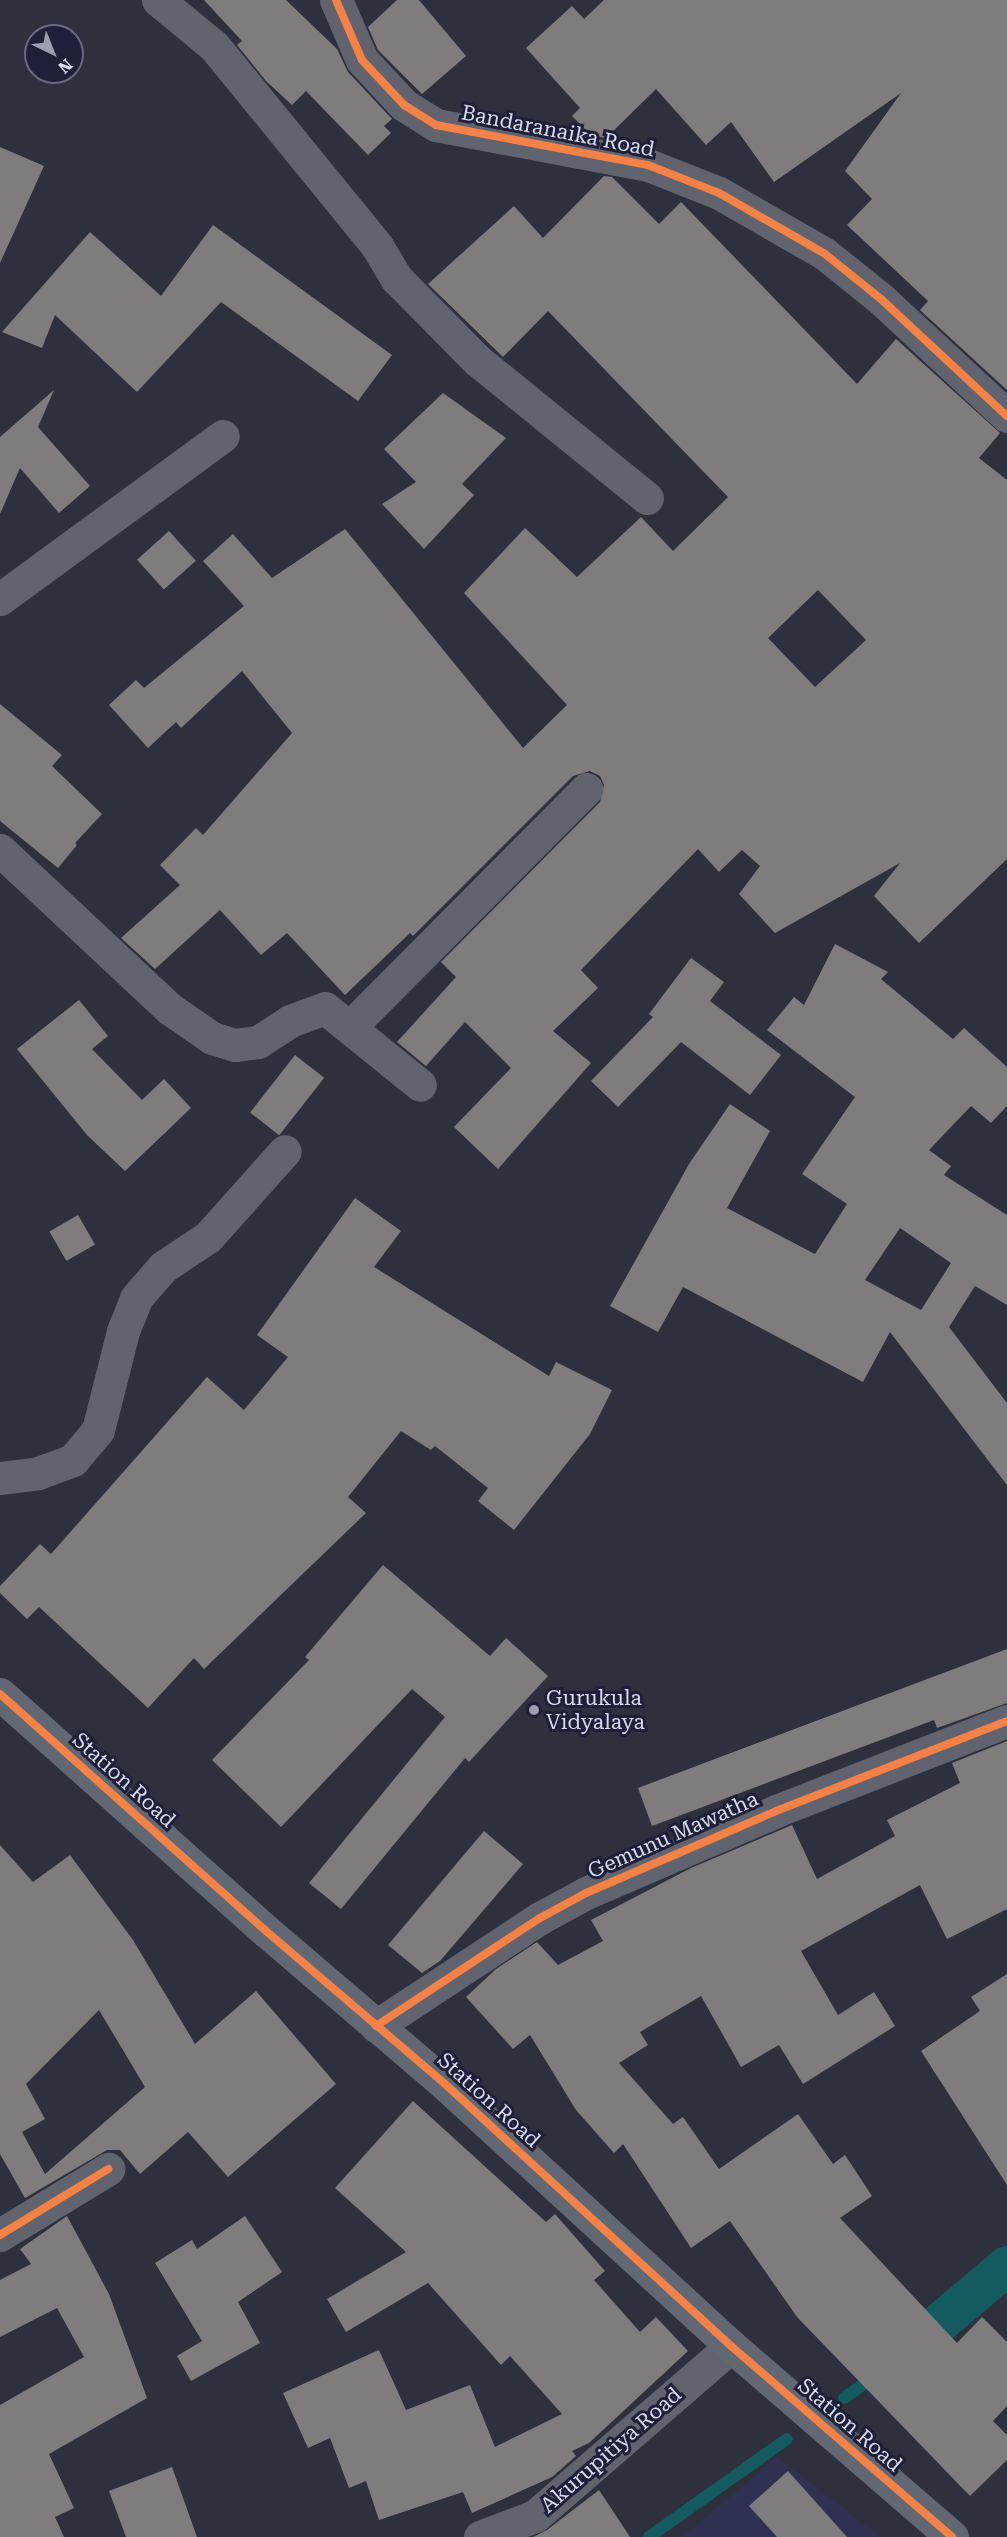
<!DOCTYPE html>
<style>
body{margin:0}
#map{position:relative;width:1007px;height:2537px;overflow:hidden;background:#2e303e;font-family:"Roboto Serif",serif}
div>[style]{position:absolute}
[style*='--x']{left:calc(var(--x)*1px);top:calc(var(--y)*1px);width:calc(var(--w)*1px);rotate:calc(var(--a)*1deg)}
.built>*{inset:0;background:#2e3150}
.stream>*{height:12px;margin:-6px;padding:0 6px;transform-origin:6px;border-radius:6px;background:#145b5f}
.canal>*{height:40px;margin:-20px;padding:0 20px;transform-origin:20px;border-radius:20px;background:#145b5f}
.building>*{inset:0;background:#807c7d;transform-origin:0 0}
.street>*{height:33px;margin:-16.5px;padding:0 16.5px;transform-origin:16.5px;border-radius:16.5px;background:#61636e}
.secondary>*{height:33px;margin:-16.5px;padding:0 16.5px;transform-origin:16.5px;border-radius:16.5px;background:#626774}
.cycleway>*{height:8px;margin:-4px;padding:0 4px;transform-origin:4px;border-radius:4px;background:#f48246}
.dots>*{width:16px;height:16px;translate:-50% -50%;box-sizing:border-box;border:3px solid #1e203a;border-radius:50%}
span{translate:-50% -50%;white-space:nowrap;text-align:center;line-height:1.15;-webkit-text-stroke:6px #1e203a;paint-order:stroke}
.street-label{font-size:21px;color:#d8dbed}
.poi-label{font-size:21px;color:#d8dbed}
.left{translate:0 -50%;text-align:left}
.north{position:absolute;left:24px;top:24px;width:60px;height:60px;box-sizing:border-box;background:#1e203a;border:2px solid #686b82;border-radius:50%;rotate:137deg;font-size:16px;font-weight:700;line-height:24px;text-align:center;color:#d8dbed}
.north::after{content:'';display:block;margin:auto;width:21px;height:27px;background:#9c9fb0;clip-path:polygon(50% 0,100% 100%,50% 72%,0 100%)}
</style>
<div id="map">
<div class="built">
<i style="clip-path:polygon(777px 2457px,881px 2537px,682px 2537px)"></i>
</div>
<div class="stream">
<i style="--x:844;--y:2398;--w:38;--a:-35"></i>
<i style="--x:649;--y:2537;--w:169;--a:-35.4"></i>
</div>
<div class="canal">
<i style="--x:897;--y:2359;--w:144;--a:-40.2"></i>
</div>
<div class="building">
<i style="clip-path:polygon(204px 0,286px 0,337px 49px,348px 72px,392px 119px,384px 126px,391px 133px,368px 155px,306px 91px,292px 105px,266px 81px,237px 45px,242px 41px)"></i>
<i style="clip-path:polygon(397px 0,419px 0,466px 56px,422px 94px,378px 50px,368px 27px)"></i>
<i style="clip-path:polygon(604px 0,1007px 0,1007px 390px,920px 310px,928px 301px,847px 225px,872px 199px,845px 171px,901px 93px,774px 182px,731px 122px,706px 145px,656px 89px,606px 138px,591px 135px,572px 116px,580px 108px,526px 48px,572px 6px,584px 19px)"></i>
<i style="clip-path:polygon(0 147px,44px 166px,0 263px)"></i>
<i style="clip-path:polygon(evenodd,604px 176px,612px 177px,659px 224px,681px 202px,857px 384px,896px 339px,1000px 433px,979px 458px,1007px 480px,1007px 859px,919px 943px,874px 896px,900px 863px,775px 933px,739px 894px,760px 866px,742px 850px,719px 872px,698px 849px,581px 970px,598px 988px,553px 1031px,591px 1063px,498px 1169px,454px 1127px,511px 1068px,465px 1022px,426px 1066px,397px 1042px,456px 977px,441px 962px,600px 802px,604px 785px,600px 776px,590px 771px,573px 776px,413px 936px,410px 933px,345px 995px,287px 933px,261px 955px,220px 910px,155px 969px,121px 938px,180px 885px,160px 865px,196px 828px,203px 835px,292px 733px,242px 671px,181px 728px,176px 722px,148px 748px,109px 705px,136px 680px,144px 688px,244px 606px,203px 561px,233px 534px,272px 578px,345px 529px,523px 748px,567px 705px,464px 593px,525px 528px,577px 577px,641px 517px,673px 551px,728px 497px,548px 311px,503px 357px,428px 284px,514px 206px,543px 238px,604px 176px,818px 590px,866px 640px,815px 687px,768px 638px,818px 590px)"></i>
<i style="clip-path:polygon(213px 225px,392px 355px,358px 401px,221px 302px,137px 392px,55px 315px,42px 348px,2px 332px,90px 232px,161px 296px)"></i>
<i style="clip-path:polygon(54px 390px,38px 427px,90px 486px,59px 513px,20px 468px,0 514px,0 437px)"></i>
<i style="clip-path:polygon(443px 393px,506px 438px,462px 484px,474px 495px,424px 549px,382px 504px,416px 482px,384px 449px)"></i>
<i style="left:169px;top:531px;width:40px;height:43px;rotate:48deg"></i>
<i style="clip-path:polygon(0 704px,62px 755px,52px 766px,102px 814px,75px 843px,77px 845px,58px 868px,0 821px)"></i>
<i style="clip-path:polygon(evenodd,835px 944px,888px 972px,881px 979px,953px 1039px,964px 1028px,1007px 1067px,1007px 1106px,991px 1123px,971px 1106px,929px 1150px,951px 1166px,944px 1175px,1007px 1215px,1007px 1305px,975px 1286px,949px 1327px,1007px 1403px,1007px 1485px,890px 1332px,863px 1382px,683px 1287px,658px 1332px,610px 1306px,689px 1164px,730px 1104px,770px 1131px,727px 1208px,815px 1254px,847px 1204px,802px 1174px,855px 1097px,767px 1030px,794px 997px,804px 1005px,835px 944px,900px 1228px,951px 1263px,921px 1310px,865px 1280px,900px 1228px)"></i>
<i style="clip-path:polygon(691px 958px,724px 982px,710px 1001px,781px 1055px,750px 1095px,681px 1042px,618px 1107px,591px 1081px,653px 1017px,649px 1014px)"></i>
<i style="clip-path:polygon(79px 1000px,108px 1036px,92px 1049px,142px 1100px,164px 1079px,191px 1108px,125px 1171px,87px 1135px,17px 1049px)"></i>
<i style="left:295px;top:1055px;width:37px;height:73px;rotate:38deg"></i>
<i style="clip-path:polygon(355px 1198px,401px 1231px,374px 1267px,549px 1376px,556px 1362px,612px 1390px,590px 1434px,514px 1530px,478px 1501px,488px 1488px,435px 1446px,431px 1450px,401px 1431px,348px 1497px,366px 1513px,204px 1669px,194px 1658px,148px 1708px,39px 1607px,27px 1619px,0 1593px,0 1586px,40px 1544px,51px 1554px,207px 1377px,244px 1410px,288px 1357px,257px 1335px)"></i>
<i style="left:78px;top:1215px;width:34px;height:33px;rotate:60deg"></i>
<i style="clip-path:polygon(383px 1565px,490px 1656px,506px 1638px,548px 1676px,469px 1762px,465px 1758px,341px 1909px,309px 1883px,445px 1717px,412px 1689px,281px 1827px,212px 1760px,309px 1660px,305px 1657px)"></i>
<i style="clip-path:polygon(1007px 1649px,1007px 1703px,937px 1728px,934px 1720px,652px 1826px,638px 1788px)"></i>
<i style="clip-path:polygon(1007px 1741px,1007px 1909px,947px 1939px,920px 1885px,801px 1951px,838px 2015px,874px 1992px,895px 2026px,803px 2084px,779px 2045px,741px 2067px,701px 1996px,640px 2032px,648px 2045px,619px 2063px,673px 2124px,683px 2117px,719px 2169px,798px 2114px,833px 2164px,845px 2155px,872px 2196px,840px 2218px,957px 2343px,982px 2317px,1007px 2342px,1007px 2406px,993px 2421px,1007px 2435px,1007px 2460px,970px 2496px,797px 2317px,730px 2221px,691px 2248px,623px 2144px,614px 2153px,576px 2110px,530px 2035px,513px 2049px,466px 1997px,496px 1969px,537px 1942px,558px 1965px,603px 1941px,591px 1920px,691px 1868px,792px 1825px,817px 1879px,895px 1836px,887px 1820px,960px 1783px,952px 1763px)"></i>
<i style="clip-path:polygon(484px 1831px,523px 1864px,440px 1961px,422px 1973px,388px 1945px)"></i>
<i style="clip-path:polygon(evenodd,0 1845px,33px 1882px,70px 1855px,133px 1940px,195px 2044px,256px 1991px,336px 2084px,228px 2177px,188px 2132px,140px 2174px,120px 2150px,107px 2150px,25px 2198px,0 2154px,0 1845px,99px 2010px,145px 2087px,45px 2174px,22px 2132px,45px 2119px,26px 2084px,99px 2010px)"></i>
<i style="clip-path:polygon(1007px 1974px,1007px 2185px,921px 2051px,980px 2011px,971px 1997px)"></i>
<i style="clip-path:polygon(413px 2101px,546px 2222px,555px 2214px,605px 2271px,594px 2280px,640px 2332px,656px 2317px,688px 2351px,589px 2443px,572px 2451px,576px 2456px,552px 2477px,472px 2513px,463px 2492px,379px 2520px,366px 2481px,349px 2488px,330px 2438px,308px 2448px,283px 2393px,379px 2350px,406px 2410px,470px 2385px,495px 2447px,562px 2414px,510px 2356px,501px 2365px,428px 2283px,346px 2332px,327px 2299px,406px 2252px,335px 2188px)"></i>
<i style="clip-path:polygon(67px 2216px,109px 2294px,147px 2398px,49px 2454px,74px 2508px,55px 2517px,64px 2537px,0 2537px,0 2405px,84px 2357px,57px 2308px,0 2337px,0 2280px,31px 2264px,20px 2249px)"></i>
<i style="clip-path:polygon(245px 2216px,282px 2272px,238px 2302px,260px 2343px,191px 2381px,177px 2356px,202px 2341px,155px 2263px,192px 2240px,197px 2249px)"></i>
<i style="clip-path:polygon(172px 2467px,197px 2537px,126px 2537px,109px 2491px)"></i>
<i style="clip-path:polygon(788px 2471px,847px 2537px,777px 2537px,749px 2506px)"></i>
<i style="clip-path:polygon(599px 2490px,630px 2537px,533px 2537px,547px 2530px)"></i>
</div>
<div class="street">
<i style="--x:158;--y:0;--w:72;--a:39.4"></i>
<i style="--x:214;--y:46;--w:258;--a:50.8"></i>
<i style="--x:377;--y:246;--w:39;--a:59"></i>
<i style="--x:397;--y:279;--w:114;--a:45.4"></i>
<i style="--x:477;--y:360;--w:219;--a:39.1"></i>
<i style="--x:336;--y:0;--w:65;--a:66.6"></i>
<i style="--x:362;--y:60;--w:62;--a:47"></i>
<i style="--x:404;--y:105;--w:38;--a:32"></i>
<i style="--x:436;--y:125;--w:216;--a:10.7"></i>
<i style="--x:648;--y:165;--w:76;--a:21.5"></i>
<i style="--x:719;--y:193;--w:122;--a:29.9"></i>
<i style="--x:825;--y:254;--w:72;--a:38.8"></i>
<i style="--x:881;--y:299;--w:172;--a:42.9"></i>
<i style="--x:0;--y:599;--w:276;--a:-36.2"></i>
<i style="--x:0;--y:850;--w:233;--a:43.1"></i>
<i style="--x:170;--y:1009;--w:51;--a:34.6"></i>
<i style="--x:212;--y:1038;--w:24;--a:17"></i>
<i style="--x:235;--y:1045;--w:23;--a:-7"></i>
<i style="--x:258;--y:1042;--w:38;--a:-33"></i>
<i style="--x:290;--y:1021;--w:37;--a:-20"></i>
<i style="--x:325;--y:1008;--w:122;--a:39"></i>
<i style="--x:351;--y:1026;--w:334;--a:-45.2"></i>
<i style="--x:0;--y:1478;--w:38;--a:-7"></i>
<i style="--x:38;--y:1473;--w:37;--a:-20"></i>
<i style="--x:73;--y:1460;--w:39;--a:-50"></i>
<i style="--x:98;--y:1430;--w:102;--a:-75.8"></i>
<i style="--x:123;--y:1331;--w:35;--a:-68"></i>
<i style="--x:136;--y:1298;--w:41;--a:-48.9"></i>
<i style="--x:163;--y:1267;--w:54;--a:-33.7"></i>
<i style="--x:208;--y:1237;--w:115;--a:-48.2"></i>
<i style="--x:376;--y:2026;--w:196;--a:-33.4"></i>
<i style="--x:540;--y:1918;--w:52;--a:-28.5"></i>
<i style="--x:586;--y:1893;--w:207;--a:-23.3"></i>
<i style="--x:776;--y:1811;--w:248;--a:-21.3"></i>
<i style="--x:0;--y:2235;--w:127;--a:-31.4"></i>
<i style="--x:480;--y:2537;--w:59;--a:-20.9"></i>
<i style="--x:535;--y:2516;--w:259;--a:-40.9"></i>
</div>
<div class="secondary">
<i style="--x:0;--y:1694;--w:356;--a:41.7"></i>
<i style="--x:266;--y:1931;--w:234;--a:40.5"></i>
<i style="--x:444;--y:2083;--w:389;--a:42.5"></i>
<i style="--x:731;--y:2346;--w:292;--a:40.8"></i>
</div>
<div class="cycleway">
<i style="--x:336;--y:0;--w:65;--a:66.6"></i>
<i style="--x:362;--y:60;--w:62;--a:47"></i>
<i style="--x:404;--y:105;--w:38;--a:32"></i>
<i style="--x:436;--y:125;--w:216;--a:10.7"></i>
<i style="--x:648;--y:165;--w:76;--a:21.5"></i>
<i style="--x:719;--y:193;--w:122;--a:29.9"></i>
<i style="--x:825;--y:254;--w:72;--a:38.8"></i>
<i style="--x:881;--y:299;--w:172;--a:42.9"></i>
<i style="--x:0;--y:1694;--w:356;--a:41.7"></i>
<i style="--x:266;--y:1931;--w:234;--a:40.5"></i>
<i style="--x:444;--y:2083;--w:389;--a:42.5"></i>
<i style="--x:731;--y:2346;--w:292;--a:40.8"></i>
<i style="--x:376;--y:2026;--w:196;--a:-33.4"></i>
<i style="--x:540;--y:1918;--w:52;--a:-28.5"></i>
<i style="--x:586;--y:1893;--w:207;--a:-23.3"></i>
<i style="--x:776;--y:1811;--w:248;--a:-21.3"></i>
<i style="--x:0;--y:2235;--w:127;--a:-31.4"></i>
</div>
<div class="dots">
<i style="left:534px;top:1710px;background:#9c9fb0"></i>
</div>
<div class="street-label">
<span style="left:558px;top:131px;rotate:11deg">Bandaranaika Road</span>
<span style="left:124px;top:1780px;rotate:42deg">Station Road</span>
<span style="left:673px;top:1835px;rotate:-24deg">Gemunu Mawatha</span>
<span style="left:489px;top:2100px;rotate:42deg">Station Road</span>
<span style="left:850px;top:2425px;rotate:41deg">Station Road</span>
<span style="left:611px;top:2450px;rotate:-41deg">Akurupitiya Road</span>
</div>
<div class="poi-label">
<span class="left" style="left:546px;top:1710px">Gurukula<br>Vidyalaya</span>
</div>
<div class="north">N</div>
</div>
